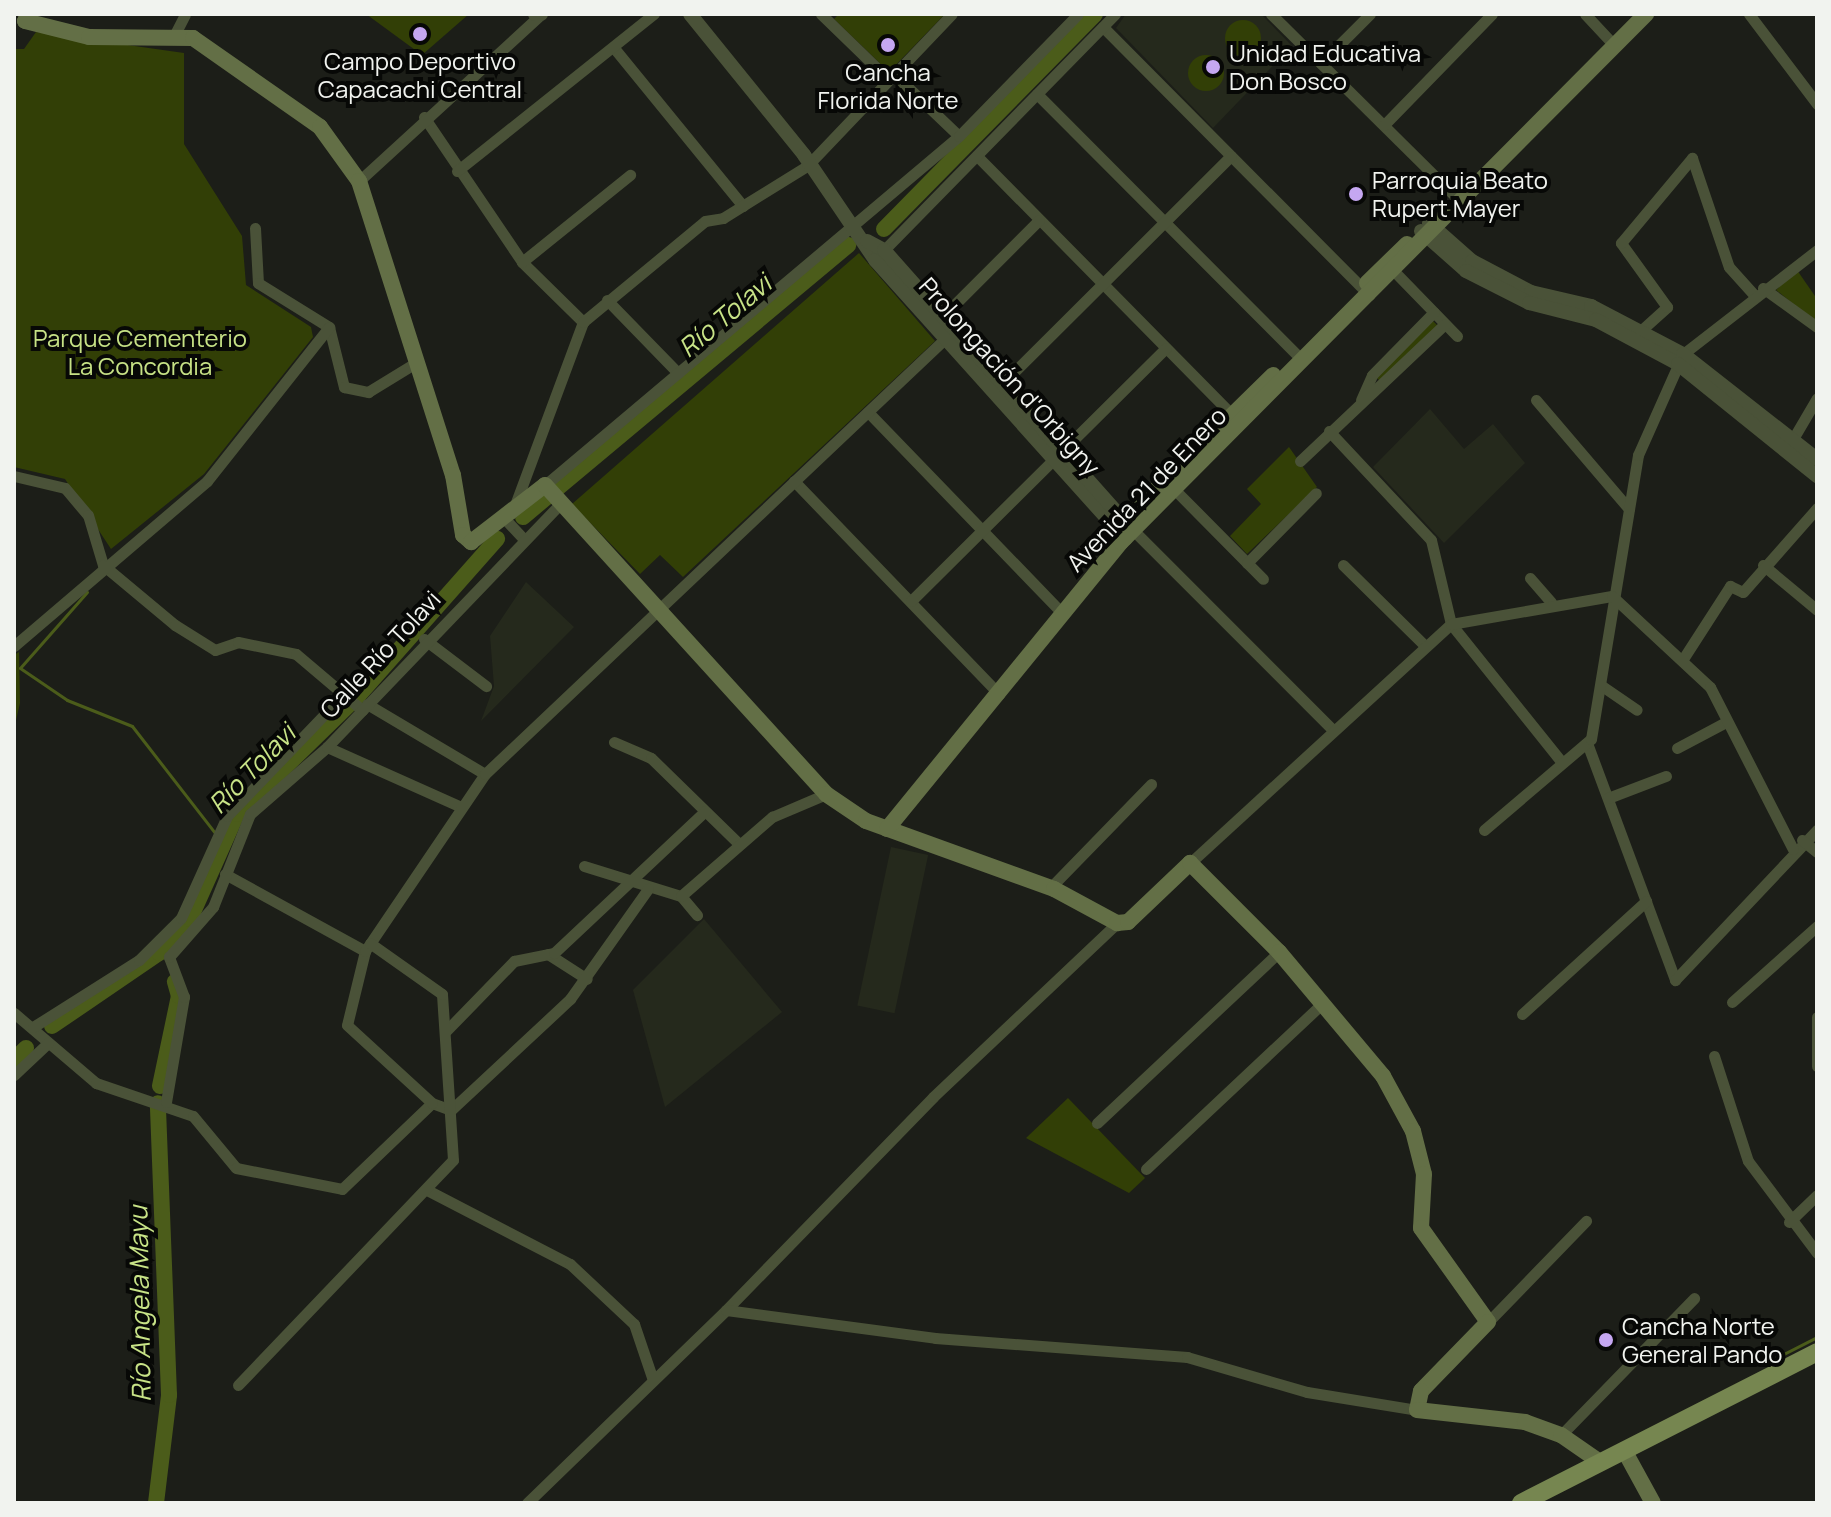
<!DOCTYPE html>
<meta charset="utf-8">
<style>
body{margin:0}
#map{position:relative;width:1831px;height:1517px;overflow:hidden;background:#1c1e18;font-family:Manrope,sans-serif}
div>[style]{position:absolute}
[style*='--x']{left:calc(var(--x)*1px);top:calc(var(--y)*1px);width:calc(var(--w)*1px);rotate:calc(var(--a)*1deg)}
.built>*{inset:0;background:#25291c;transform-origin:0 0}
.green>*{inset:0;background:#323f06;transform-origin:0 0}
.round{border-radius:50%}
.stream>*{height:3px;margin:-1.5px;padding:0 1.5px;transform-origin:1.5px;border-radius:1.5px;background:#4b5c1a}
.river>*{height:16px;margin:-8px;padding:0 8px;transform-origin:8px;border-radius:8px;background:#4b5c1a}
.minor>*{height:11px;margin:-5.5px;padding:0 5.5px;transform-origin:5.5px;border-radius:5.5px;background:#4a5238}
.tertiary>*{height:14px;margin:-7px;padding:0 7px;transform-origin:7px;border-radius:7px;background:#4a5238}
.secondary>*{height:16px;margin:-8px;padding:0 8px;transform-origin:8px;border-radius:8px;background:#636f46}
.primary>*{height:18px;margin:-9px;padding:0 9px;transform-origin:9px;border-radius:9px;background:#768650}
.dots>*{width:22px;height:22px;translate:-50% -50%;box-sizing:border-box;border:4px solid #070806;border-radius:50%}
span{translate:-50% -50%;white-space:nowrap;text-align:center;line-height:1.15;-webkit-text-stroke:8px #070806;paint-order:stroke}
.poi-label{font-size:24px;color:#f1f3ef}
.left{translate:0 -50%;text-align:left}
.park-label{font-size:24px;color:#c7e286}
.street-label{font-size:24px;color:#f1f3ef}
.water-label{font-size:26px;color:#c8e387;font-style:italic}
.frame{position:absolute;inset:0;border:16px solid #f1f3ef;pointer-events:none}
</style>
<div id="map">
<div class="built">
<i style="clip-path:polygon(1126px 14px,1261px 14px,1292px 46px,1213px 128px,1116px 28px)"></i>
<i style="clip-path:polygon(1430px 409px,1464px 449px,1493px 424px,1525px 463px,1444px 543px,1373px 467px)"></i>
<i style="clip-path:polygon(526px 582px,574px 627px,481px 721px,494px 686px,490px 636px)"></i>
<i style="left:891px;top:847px;width:38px;height:162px;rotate:12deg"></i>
<i style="clip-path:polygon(704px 919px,782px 1012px,665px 1107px,633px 990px)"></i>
</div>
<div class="green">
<i style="clip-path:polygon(366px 14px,469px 14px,422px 55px)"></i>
<i style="clip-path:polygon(839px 14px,945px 14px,889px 72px,834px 19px)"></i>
<i class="round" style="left:1225px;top:20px;width:36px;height:36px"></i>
<i style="clip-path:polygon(36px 32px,184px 53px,184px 144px,242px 236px,246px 285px,311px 327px,313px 337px,204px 474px,111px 549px,65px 479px,14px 467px,14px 49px,24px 49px)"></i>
<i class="round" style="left:1188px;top:55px;width:36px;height:36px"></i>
<i style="clip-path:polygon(859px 253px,935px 341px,683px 577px,660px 555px,640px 574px,572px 504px)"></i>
<i style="clip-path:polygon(1797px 270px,1817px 299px,1817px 323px,1776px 290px)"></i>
<i style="left:1432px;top:320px;width:8px;height:80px;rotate:45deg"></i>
<i style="clip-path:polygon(1289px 447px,1317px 487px,1247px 554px,1230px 536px,1261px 504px,1247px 489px)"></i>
<i style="clip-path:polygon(19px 652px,20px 703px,14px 729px,14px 655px)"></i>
<i style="clip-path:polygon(1068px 1098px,1145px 1178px,1129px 1193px,1026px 1138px)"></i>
</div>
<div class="stream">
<i style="--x:87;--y:592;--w:101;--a:131.4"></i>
<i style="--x:20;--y:668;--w:57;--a:34.2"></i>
<i style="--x:67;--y:700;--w:70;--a:21.8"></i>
<i style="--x:132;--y:726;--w:135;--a:52.2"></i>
<i style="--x:1770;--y:1361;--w:53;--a:-27.1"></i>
</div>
<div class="river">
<i style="--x:884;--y:229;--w:301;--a:-45.5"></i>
<i style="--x:523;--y:517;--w:424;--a:-39.9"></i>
<i style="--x:52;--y:1026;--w:130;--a:-34.3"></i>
<i style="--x:159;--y:953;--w:46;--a:-47.6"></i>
<i style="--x:190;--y:919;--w:115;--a:-65.9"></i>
<i style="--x:237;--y:814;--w:169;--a:-44.3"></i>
<i style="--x:358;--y:696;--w:210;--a:-48.5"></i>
<i style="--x:14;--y:1060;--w:17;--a:-45"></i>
<i style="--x:160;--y:1086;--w:92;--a:-78.1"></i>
<i style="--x:179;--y:996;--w:15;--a:-106"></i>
<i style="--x:156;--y:1503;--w:109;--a:-83.1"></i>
<i style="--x:169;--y:1395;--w:292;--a:-92.2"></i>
</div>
<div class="minor">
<i style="--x:821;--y:14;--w:93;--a:44.1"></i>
<i style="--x:1271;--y:14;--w:267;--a:44.7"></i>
<i style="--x:1585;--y:14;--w:42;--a:46.9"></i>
<i style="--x:1749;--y:14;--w:113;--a:52.9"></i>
<i style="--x:1103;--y:27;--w:378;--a:45.2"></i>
<i style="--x:175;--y:34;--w:22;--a:-63"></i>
<i style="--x:614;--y:48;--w:204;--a:50.8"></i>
<i style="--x:1321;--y:63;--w:69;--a:-45"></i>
<i style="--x:893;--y:73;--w:91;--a:43.7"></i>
<i style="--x:1037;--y:94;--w:375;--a:45.1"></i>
<i style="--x:424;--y:117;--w:175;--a:55.9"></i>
<i style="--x:522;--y:262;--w:86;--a:44.5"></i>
<i style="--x:583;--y:322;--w:204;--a:110.4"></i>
<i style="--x:1384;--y:125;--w:155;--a:-45.8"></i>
<i style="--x:977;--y:156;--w:368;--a:45.4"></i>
<i style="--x:1692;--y:158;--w:115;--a:71.3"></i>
<i style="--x:1729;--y:267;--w:38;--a:48"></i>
<i style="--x:457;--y:171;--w:252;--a:-38.6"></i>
<i style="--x:359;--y:181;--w:243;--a:-42.5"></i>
<i style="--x:255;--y:228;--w:55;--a:86.9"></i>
<i style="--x:258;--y:283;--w:84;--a:31.8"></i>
<i style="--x:329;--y:327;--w:62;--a:76"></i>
<i style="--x:344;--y:387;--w:25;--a:12"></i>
<i style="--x:368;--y:392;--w:57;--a:-31.5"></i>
<i style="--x:884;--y:250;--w:330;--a:-45.6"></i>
<i style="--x:522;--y:262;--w:139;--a:-38.9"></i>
<i style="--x:1388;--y:265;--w:99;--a:45.8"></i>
<i style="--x:1763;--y:288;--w:67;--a:35.8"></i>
<i style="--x:607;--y:300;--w:102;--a:45.8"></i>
<i style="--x:942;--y:317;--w:137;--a:-45"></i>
<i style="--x:583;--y:322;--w:158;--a:-39.6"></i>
<i style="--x:705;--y:221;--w:18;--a:-9"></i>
<i style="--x:723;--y:218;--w:99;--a:-31.8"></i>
<i style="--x:807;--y:166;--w:210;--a:-46.4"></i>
<i style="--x:1636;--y:335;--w:42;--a:-42.1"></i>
<i style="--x:1667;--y:307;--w:79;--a:-125.7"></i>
<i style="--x:1621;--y:243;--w:111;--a:-50.1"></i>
<i style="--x:1002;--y:384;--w:323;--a:-44.9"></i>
<i style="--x:1361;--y:400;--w:27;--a:-66"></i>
<i style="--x:1372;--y:375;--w:88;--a:-45.5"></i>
<i style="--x:1536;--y:400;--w:143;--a:49.5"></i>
<i style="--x:868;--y:412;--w:279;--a:46"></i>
<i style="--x:1329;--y:431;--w:149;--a:46.9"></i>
<i style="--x:1431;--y:540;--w:86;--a:76.6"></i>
<i style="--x:1451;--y:624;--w:174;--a:51.3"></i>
<i style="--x:1790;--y:444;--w:53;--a:-59.6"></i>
<i style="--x:1300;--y:461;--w:199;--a:-43.4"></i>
<i style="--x:14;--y:476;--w:52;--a:13.2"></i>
<i style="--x:65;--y:488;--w:35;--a:50"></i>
<i style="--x:88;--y:515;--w:52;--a:73.3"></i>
<i style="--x:103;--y:565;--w:94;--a:39.8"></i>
<i style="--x:175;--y:625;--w:47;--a:32"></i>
<i style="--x:215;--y:650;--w:24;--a:-19"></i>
<i style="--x:238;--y:642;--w:59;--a:11.7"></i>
<i style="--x:296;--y:654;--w:87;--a:40.3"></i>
<i style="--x:794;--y:481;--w:296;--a:46.1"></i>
<i style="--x:545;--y:485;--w:541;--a:-40.13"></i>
<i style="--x:959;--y:136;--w:170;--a:-45.7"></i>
<i style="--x:1175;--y:490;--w:125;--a:45.3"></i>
<i style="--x:505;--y:519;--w:25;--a:47"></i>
<i style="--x:1134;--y:531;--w:279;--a:45"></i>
<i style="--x:1247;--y:563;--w:98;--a:-45.4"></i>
<i style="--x:1343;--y:565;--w:111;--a:44.6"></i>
<i style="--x:1763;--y:565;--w:70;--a:39.8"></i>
<i style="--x:1530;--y:578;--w:32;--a:49"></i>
<i style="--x:911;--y:601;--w:359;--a:-44.8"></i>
<i style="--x:424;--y:639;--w:78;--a:37.2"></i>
<i style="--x:14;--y:646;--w:254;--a:-40.5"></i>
<i style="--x:207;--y:481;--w:196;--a:-51.6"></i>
<i style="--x:1683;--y:659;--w:87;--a:-57.2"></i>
<i style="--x:1730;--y:586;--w:14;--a:25"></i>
<i style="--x:1743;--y:592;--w:112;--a:-48.6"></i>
<i style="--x:1602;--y:686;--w:42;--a:34.4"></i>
<i style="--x:367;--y:704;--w:137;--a:30.7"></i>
<i style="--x:614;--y:742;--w:40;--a:23.4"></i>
<i style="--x:651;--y:758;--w:122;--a:44.3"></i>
<i style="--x:1587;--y:743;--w:253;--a:69.6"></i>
<i style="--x:1675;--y:980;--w:207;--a:-46.6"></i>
<i style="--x:327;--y:747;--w:147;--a:24.1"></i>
<i style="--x:1677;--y:748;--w:53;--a:-28"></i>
<i style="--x:1608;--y:798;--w:62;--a:-20.8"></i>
<i style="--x:1484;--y:830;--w:140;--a:-40.4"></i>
<i style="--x:1591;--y:739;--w:288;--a:-80.6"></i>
<i style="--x:1638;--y:455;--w:111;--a:-66"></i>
<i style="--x:1683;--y:354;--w:170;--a:-37.8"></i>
<i style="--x:1802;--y:840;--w:19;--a:39"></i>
<i style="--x:1190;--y:863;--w:354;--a:-42.5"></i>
<i style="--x:1451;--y:624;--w:163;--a:-9.9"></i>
<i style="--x:1612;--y:596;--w:134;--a:42.9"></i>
<i style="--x:1710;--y:687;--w:182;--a:62.9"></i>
<i style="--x:584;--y:866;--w:102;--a:17.2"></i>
<i style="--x:681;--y:896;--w:25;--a:50"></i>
<i style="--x:225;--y:874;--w:160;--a:28.8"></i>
<i style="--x:1050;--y:888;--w:145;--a:-45.8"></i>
<i style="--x:681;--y:896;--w:121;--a:-41"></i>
<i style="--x:772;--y:817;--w:59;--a:-23.1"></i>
<i style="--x:548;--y:954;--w:46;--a:32.7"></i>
<i style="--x:1732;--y:1002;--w:114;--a:-41.8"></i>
<i style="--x:14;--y:1013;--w:108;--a:40.5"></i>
<i style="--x:96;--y:1083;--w:102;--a:18.8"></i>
<i style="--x:193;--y:1116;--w:67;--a:50.4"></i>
<i style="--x:236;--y:1168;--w:108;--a:11.2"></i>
<i style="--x:342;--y:1189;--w:124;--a:-43.7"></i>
<i style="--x:1522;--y:1014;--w:168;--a:-42.3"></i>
<i style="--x:1817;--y:1017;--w:49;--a:90"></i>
<i style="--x:33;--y:1027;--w:125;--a:-32.3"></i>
<i style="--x:139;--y:960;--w:59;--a:-45"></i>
<i style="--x:181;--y:918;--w:112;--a:-65.7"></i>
<i style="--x:227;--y:816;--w:169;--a:-46.2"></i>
<i style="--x:446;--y:1031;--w:98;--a:-45.8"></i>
<i style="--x:514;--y:961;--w:41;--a:-11.3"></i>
<i style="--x:554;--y:953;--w:207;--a:-43.2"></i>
<i style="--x:1714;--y:1056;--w:110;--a:72.1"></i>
<i style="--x:1748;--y:1161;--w:115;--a:53.1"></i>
<i style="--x:14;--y:1075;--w:47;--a:-43.3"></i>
<i style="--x:166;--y:1102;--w:107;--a:-80.3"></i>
<i style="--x:184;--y:997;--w:43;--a:-110.6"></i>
<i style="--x:169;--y:957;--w:67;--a:-48.7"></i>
<i style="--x:213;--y:907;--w:100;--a:-68.3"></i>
<i style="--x:250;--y:814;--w:102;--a:-41"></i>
<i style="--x:327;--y:747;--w:338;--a:-46.2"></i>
<i style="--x:451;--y:1110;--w:20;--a:-160"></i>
<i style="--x:432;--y:1103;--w:115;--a:-137.5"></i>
<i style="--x:347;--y:1025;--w:76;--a:-76.3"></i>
<i style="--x:365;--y:951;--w:214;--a:-55.9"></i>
<i style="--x:485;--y:774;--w:642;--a:-43.42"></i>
<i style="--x:451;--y:1110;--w:163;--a:-43"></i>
<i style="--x:570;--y:999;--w:135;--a:-54.7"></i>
<i style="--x:1097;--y:1123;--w:250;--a:-43.2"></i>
<i style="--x:1146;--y:1169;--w:241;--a:-43.2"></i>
<i style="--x:429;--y:1191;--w:159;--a:27.4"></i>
<i style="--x:570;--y:1264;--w:88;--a:43.2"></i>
<i style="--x:634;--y:1324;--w:59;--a:71.3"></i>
<i style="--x:1789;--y:1222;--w:39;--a:-44"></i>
<i style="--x:726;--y:1310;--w:297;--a:-45.8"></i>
<i style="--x:933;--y:1097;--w:253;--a:-43.4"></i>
<i style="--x:1488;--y:1322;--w:141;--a:-45.9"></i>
<i style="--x:238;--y:1385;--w:311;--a:-46.3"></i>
<i style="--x:453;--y:1160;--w:166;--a:-93.8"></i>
<i style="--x:442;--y:994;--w:88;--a:-144.7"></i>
<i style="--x:1561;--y:1435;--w:191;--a:-45.8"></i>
<i style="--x:527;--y:1503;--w:277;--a:-44.1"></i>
<i style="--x:726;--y:1310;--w:211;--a:7.6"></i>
<i style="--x:935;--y:1338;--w:253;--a:4.3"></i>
<i style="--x:1187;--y:1357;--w:125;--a:16.3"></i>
<i style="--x:1307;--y:1392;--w:111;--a:9.3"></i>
</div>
<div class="tertiary">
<i style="--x:535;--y:14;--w:6;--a:0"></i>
<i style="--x:690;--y:14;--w:181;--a:51"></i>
<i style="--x:804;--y:155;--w:127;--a:55.9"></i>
<i style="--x:875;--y:260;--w:361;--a:48.1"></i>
<i style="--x:1429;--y:223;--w:57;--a:41.5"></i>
<i style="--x:1472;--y:261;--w:67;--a:27.7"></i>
<i style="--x:1531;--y:292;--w:62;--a:13.1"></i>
<i style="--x:1591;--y:306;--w:104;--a:27.6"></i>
<i style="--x:1683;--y:354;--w:170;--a:38.1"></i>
<i style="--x:1421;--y:231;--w:60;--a:41.6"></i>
<i style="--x:1466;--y:271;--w:71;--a:26.9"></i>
<i style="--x:1529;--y:303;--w:69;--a:14.2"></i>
<i style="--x:1596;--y:320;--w:93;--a:28.2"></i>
<i style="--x:1678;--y:364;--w:179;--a:38.9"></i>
<i style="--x:867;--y:241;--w:19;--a:28"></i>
<i style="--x:884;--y:250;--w:363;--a:48.4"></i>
</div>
<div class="secondary">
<i style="--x:29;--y:14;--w:8;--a:120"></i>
<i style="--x:25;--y:21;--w:66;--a:14"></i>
<i style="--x:89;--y:37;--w:104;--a:0.6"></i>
<i style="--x:193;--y:38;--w:155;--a:35"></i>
<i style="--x:320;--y:127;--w:67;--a:54.2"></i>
<i style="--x:359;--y:181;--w:309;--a:72.3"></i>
<i style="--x:453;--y:475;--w:61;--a:80.5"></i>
<i style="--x:463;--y:535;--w:11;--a:41"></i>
<i style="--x:471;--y:542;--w:93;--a:-37.6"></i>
<i style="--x:545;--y:485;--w:418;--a:47.7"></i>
<i style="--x:826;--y:794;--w:48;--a:34"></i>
<i style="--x:866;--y:821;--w:200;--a:19.9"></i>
<i style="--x:1054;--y:889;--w:72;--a:28.4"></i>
<i style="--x:1117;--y:923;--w:11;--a:-5"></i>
<i style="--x:1128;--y:922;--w:86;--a:-43.6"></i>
<i style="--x:1190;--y:863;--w:126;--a:45"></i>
<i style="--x:1279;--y:952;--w:162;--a:50"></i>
<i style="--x:1383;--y:1076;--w:63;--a:61.4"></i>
<i style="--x:1413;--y:1131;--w:44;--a:75.7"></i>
<i style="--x:1424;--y:1174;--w:54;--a:93.2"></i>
<i style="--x:1421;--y:1228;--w:115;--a:54.5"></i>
<i style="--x:1488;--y:1322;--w:96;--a:134.2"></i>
<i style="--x:1421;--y:1391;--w:19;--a:102"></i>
<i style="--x:1417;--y:1410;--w:109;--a:6.3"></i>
<i style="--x:1525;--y:1422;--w:38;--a:20"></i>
<i style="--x:1561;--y:1435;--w:47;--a:34.7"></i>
<i style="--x:1367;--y:283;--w:56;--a:-44.3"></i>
<i style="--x:1125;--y:538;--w:13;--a:-135"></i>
<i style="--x:1116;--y:529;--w:220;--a:-44.4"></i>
<i style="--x:887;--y:829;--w:370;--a:-50.8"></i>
<i style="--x:1121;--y:542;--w:745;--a:-45.16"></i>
<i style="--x:1624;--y:1450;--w:60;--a:61.3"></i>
</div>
<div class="primary">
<i style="--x:1521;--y:1503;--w:332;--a:-27"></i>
</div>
<div class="dots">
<i style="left:420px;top:34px;background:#c5a7f1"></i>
<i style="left:888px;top:45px;background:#c5a7f1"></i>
<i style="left:1213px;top:67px;background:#c5a7f1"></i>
<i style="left:1356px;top:194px;background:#c5a7f1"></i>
<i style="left:1606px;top:1340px;background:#c5a7f1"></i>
</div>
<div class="poi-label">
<span class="left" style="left:1229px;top:67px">Unidad Educativa<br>Don Bosco</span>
<span style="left:420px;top:75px">Campo Deportivo<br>Capacachi Central</span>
<span style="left:888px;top:86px">Cancha<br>Florida Norte</span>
<span class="left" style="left:1372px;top:194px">Parroquia Beato<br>Rupert Mayer</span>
<span class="left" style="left:1622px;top:1340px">Cancha Norte<br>General Pando</span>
</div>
<div class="park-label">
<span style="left:140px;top:352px">Parque Cementerio<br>La Concordia</span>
</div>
<div class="street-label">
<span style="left:1010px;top:376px;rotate:48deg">Prolongación d'Orbigny</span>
<span style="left:1146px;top:489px;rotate:-46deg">Avenida 21 de Enero</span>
<span style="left:380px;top:654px;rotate:-47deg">Calle Río Tolavi</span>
</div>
<div class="water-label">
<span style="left:725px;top:316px;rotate:-40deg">Río Tolavi</span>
<span style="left:252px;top:769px;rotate:-46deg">Río Tolavi</span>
<span style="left:140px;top:1304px;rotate:-91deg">Río Angela Mayu</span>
</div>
<div class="frame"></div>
</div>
